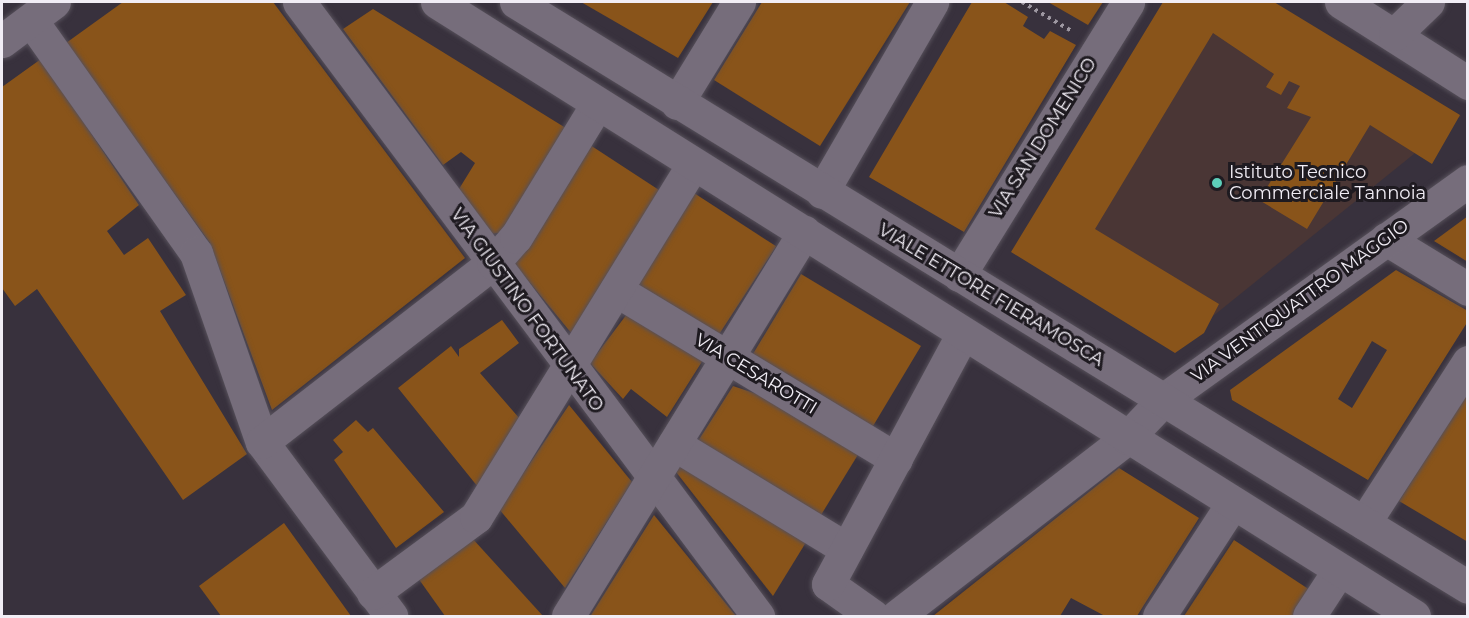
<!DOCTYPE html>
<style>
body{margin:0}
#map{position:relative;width:1469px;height:618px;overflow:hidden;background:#38313d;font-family:Montserrat,sans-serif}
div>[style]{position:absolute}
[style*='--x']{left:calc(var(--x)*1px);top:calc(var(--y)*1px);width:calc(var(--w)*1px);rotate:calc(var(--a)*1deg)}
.education>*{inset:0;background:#4a3635}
.building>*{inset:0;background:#89541a;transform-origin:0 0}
.path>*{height:4px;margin-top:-2px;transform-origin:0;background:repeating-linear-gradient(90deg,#9e98a2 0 3px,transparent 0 7.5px)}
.roads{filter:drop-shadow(0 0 2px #56505a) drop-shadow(0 0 2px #56505a)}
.street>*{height:33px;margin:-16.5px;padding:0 16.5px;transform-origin:16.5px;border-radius:16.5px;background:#766d7b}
.secondary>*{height:33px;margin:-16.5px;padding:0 16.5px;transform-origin:16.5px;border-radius:16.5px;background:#766d7b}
.dots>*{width:16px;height:16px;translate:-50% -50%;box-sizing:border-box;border:3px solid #1e1a20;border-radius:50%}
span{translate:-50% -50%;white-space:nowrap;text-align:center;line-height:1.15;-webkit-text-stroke:6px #1e1a20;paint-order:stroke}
.street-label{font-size:18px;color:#f1edf5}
.poi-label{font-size:18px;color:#f1edf5}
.left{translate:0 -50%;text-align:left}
.frame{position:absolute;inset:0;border:3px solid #f1edf5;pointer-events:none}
</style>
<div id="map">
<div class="education">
<i style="clip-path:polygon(1166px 2px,1271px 2px,1461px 116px,1171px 350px,1016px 251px)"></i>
</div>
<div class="building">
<i style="clip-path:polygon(123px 2px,273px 2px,465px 258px,272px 410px,210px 243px,66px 43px)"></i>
<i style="clip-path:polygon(581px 2px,713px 2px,678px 58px)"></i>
<i style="clip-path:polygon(762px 2px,910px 2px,820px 146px,714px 80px)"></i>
<i style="clip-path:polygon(972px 2px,1004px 2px,1028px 17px,1023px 26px,1044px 39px,1050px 31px,1076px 45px,964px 232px,869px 177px)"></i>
<i style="clip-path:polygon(1048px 2px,1103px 2px,1088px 25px)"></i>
<i style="clip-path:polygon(1163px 2px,1274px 2px,1460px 115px,1432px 164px,1370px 125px,1307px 229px,1259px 200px,1311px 117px,1287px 108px,1300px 86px,1289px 81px,1281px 95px,1266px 87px,1274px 74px,1213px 33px,1095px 229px,1219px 304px,1204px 333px,1175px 353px,1011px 252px)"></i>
<i style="clip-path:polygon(373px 9px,569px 130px,508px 231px,492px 234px,459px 189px,475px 163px,461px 152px,443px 165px,343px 29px)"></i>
<i style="clip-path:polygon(41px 59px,139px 205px,107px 231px,124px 255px,148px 238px,186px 295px,160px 311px,247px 454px,183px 500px,37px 289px,15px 306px,2px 288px,2px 87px)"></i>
<i style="clip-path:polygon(587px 143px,659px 190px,572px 334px,512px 261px)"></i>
<i style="left:694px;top:193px;width:98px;height:111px;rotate:33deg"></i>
<i style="clip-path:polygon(1468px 216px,1468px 262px,1434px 241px)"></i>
<i style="clip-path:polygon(evenodd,1396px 270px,1468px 311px,1468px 321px,1368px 480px,1232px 400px,1230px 390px,1396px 270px,1372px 341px,1387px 350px,1352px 408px,1338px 399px,1372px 341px)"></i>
<i style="left:801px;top:274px;width:140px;height:94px;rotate:31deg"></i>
<i style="clip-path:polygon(627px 314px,703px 360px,667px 417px,631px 389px,623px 399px,590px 363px)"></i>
<i style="clip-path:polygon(502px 320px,519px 343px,480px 373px,520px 419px,478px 487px,398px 388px,451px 346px,459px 357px,459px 349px)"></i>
<i style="clip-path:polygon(733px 386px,763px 396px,859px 453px,821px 515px,698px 441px)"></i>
<i style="clip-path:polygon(1468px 393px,1468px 542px,1399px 501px)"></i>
<i style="clip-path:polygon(569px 405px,632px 482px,565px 588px,499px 509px)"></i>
<i style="clip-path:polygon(356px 420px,368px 432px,373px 428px,444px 512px,396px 548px,334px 460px,343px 452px,333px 440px)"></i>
<i style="clip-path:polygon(682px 463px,808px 539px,773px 596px,676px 472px)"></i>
<i style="clip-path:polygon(1119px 468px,1199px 518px,1137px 616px,1105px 616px,1071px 598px,1060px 616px,933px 616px)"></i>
<i style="clip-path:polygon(654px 515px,736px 616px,591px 615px)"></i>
<i style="clip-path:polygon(284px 523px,351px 616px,221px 616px,199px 586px)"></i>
<i style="clip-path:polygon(472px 538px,543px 616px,445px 616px,418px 578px)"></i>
<i style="clip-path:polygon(1234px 540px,1313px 592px,1297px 616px,1184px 616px)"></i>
</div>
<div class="path">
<i style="--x:1022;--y:2;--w:56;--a:30.3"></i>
</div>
<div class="roads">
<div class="street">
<i style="--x:299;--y:2;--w:767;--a:53.22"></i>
<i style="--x:1341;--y:2;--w:151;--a:32.5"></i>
<i style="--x:31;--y:20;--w:286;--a:54.7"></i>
<i style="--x:196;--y:253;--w:200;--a:70.8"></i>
<i style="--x:262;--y:442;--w:217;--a:53.4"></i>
<i style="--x:1395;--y:34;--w:46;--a:-44.1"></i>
<i style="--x:677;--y:103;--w:119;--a:-58.5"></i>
<i style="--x:822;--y:192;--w:220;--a:-59.9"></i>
<i style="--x:1386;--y:239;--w:96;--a:31.4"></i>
<i style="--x:959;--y:275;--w:321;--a:-58.2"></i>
<i style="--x:616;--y:290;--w:327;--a:31.1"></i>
<i style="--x:262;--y:442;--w:292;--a:-37.8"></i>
<i style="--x:493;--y:263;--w:35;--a:-49"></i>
<i style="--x:516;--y:237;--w:153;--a:-58.6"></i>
<i style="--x:674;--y:444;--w:202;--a:31.3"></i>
<i style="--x:1364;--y:523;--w:192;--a:-57.1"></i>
<i style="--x:373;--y:593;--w:128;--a:-36.4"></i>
<i style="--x:476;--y:517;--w:412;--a:-58.4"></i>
<i style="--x:568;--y:616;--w:451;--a:-58.4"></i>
<i style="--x:873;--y:616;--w:55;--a:-144.6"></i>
<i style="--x:828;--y:584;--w:283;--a:-61.7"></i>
<i style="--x:897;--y:616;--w:291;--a:-37.7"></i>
<i style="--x:1127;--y:438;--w:52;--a:-46.5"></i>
<i style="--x:1163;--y:400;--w:375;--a:-35.7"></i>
<i style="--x:1159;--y:616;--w:134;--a:-56.9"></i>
<i style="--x:1309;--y:616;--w:55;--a:-56.9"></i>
</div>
<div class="secondary">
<i style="--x:437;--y:2;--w:1154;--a:32.15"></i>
<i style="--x:516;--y:2;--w:1117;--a:31.57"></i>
<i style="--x:2;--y:41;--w:65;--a:-36.9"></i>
</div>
</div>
<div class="dots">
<i style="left:1217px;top:183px;background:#5dceb9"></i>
</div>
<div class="street-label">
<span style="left:1043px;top:138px;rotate:-58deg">VIA SAN DOMENICO</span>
<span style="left:991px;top:295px;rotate:31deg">VIALE ETTORE FIERAMOSCA</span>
<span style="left:1300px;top:301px;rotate:-36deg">VIA VENTIQUATTRO MAGGIO</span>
<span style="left:527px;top:310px;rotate:54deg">VIA GIUSTINO FORTUNATO</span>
<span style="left:756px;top:374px;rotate:31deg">VIA CESAROTTI</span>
</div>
<div class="poi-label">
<span class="left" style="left:1229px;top:183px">Istituto Tecnico<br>Commerciale Tannoia</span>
</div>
<div class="frame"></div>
</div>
